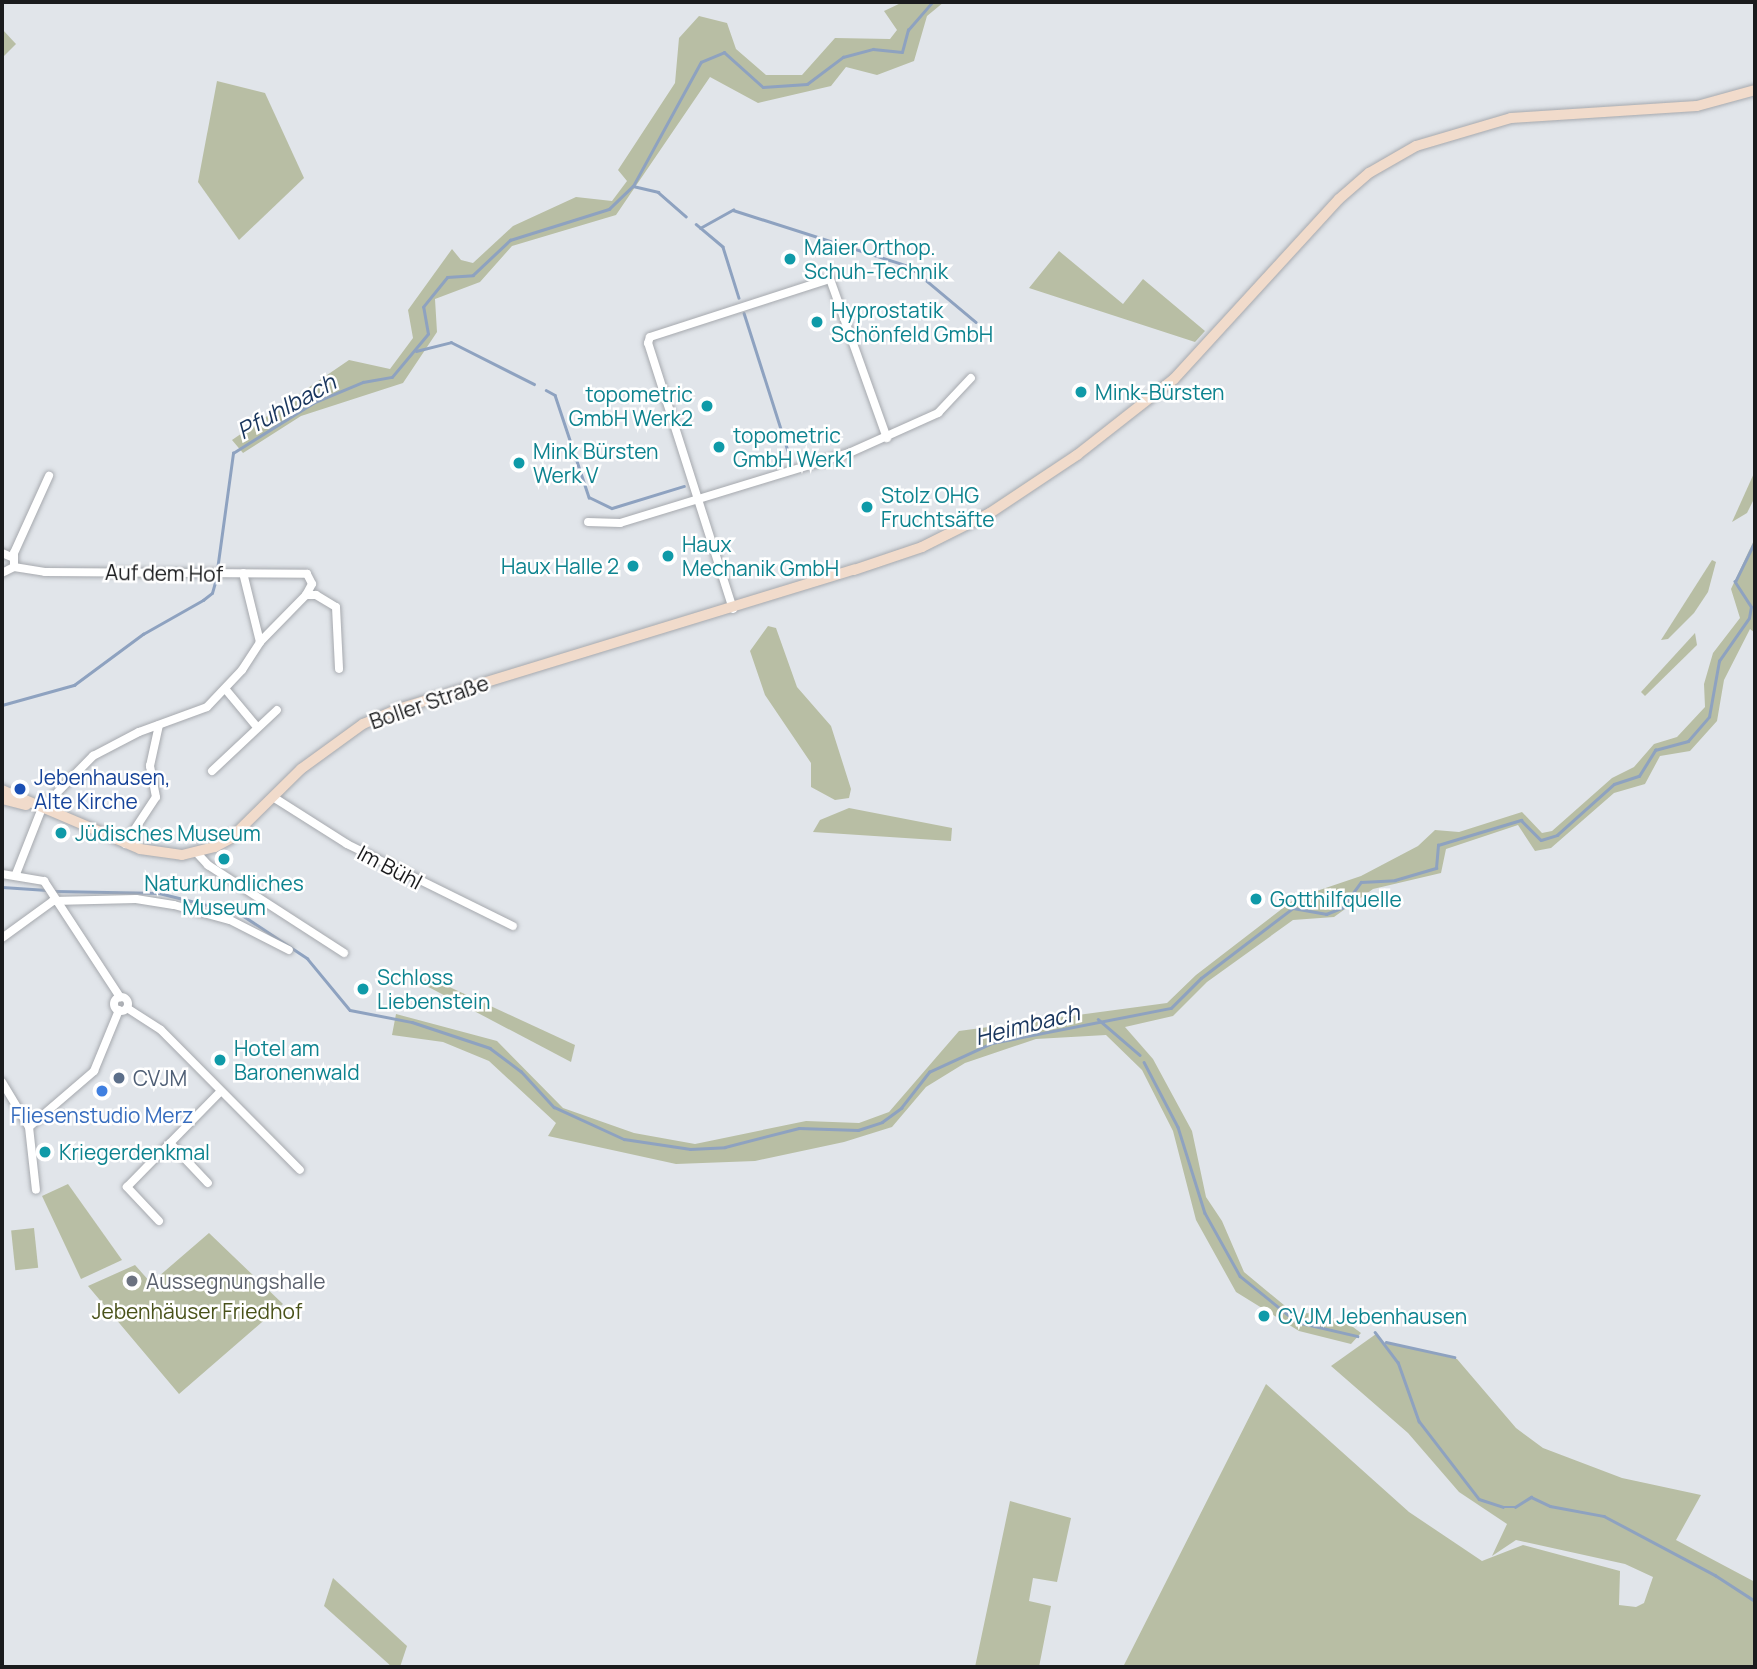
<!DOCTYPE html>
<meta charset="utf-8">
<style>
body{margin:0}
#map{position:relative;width:1757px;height:1669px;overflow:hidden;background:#e1e5ea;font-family:Manrope,sans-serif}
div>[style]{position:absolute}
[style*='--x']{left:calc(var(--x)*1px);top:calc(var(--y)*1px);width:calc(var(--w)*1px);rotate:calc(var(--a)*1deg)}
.green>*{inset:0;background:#b8bea4;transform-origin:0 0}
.stream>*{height:2.5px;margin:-1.25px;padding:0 1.25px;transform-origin:1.25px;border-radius:1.25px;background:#8ea2c0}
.roads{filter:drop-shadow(0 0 2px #a6a9ae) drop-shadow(0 0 2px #a6a9ae)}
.street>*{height:8px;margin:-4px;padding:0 4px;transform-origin:4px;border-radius:4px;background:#fff}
.street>.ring{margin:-4px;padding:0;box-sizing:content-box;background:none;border:8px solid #fff;border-radius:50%}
.secondary>*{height:10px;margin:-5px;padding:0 5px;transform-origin:5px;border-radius:5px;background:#f1dbcb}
.dots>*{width:19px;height:19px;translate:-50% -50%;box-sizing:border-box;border:4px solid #fff;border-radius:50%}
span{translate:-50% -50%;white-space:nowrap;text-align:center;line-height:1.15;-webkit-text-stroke:5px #fff;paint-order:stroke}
.culture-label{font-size:21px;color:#0d838f}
.left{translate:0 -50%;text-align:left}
.right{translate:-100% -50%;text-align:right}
.street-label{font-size:21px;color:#1a1b1d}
.transit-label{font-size:21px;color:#164399}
.service-label{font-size:21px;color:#4e5e75}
.shop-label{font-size:21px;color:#366cbe}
.worship-label{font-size:21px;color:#5b616d}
.park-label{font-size:21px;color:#49521a}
.water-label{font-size:23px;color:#18355d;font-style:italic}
.frame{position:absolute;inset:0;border:4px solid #1a1b1d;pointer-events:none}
</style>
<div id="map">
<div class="green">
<i style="clip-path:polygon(903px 2px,944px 2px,927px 16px,914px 61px,877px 75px,846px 67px,831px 86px,758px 103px,710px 77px,616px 215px,512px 246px,480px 282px,435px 299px,437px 332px,403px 383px,301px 416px,243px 453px,232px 440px,349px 360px,390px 369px,413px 338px,408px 310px,452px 249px,461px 260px,473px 263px,513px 226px,576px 197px,612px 201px,627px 181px,618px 170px,675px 83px,679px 38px,699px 16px,727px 23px,736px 49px,766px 75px,802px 75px,835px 38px,890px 39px,897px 30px,884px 11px)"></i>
<i style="clip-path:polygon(2px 29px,16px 44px,2px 58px)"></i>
<i style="clip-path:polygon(217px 81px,265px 93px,304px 178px,239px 240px,198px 182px)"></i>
<i style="clip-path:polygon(1059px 251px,1123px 304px,1143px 279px,1205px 331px,1195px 342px,1029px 288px)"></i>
<i style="clip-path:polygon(1755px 471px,1755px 497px,1747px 513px,1732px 522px)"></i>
<i style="clip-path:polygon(1755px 538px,1755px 633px,1750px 629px,1724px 680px,1717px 721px,1690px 751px,1660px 756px,1645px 784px,1614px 793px,1551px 848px,1535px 851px,1518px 825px,1446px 849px,1441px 873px,1373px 889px,1334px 917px,1293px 920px,1207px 982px,1173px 1016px,1125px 1027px,1153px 1059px,1192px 1131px,1206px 1197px,1222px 1221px,1244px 1272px,1296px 1315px,1315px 1312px,1349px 1324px,1361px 1333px,1351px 1344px,1299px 1331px,1236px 1292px,1196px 1220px,1173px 1131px,1142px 1070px,1106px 1035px,1036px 1039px,965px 1063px,926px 1087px,892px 1127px,844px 1142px,755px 1161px,676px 1164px,548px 1136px,556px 1123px,489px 1061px,443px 1042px,392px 1035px,396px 1014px,497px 1041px,563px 1108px,634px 1133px,695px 1144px,806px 1121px,859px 1123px,889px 1112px,959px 1031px,1167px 1003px,1196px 975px,1296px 898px,1361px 876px,1418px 846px,1435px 830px,1459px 832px,1522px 812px,1542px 833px,1552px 831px,1612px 778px,1634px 767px,1654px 744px,1677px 737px,1705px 707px,1704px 684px,1713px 653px,1740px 618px,1731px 589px)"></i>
<i style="clip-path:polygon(1712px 560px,1716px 562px,1708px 592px,1694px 613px,1668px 639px,1661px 640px)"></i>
<i style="clip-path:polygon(768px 626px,776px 628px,797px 687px,831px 726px,851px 789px,849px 798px,835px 800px,811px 787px,811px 763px,765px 695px,750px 651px)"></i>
<i style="clip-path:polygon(1695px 633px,1697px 645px,1645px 696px,1641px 692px)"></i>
<i style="clip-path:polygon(849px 808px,952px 828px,951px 841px,813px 832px,820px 820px)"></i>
<i style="clip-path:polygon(430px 978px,575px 1045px,571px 1062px,419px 982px)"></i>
<i style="clip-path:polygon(68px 1184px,122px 1260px,81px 1279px,42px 1196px)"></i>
<i style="left:34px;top:1228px;width:40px;height:23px;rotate:84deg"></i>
<i style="clip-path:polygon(209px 1233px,283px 1304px,179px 1394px,88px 1286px,135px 1265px,151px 1283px)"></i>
<i style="clip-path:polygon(1376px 1334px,1382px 1342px,1457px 1359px,1516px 1428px,1543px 1448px,1622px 1478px,1701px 1495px,1676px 1540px,1755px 1582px,1755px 1667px,1123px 1667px,1266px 1384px,1409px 1512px,1482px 1561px,1523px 1545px,1620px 1571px,1619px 1605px,1636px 1607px,1644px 1603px,1653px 1577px,1625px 1564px,1516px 1540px,1492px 1556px,1507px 1524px,1459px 1492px,1408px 1433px,1331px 1366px)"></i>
<i style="clip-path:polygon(1010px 1501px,1071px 1518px,1057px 1582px,1033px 1578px,1029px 1601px,1051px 1606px,1039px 1667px,975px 1667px)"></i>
<i style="clip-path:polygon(333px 1578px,407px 1646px,400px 1667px,392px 1667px,324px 1606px)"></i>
</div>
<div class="stream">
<i style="--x:633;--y:186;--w:26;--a:13"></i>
<i style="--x:658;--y:192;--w:37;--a:41"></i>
<i style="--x:696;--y:224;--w:35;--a:40"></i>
<i style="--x:723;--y:247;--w:53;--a:72.6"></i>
<i style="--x:700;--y:228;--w:38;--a:-29"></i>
<i style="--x:733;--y:210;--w:185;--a:17.7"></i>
<i style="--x:909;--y:266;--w:87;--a:39.9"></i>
<i style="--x:744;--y:313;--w:145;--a:72.3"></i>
<i style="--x:416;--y:351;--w:36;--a:-14"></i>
<i style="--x:451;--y:342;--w:93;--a:26.8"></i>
<i style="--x:546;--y:390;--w:10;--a:29"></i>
<i style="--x:555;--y:395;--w:108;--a:71.6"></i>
<i style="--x:589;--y:497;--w:25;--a:26"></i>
<i style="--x:612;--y:508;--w:75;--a:-17"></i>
<i style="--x:217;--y:570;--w:118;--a:-82.2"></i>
<i style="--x:233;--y:453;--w:94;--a:-32"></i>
<i style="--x:313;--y:403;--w:54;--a:-22.8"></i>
<i style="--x:363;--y:382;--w:29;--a:-10"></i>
<i style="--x:392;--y:377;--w:56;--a:-50.1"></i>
<i style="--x:428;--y:334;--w:27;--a:-100"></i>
<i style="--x:423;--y:307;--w:38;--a:-51"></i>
<i style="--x:447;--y:277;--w:26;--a:-4"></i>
<i style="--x:473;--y:275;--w:51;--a:-43.4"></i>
<i style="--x:510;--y:240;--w:104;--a:-17.4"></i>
<i style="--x:609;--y:209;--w:33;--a:-44"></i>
<i style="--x:633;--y:186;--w:141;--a:-61.3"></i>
<i style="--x:701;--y:62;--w:25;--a:-23"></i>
<i style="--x:724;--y:52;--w:52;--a:41.9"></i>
<i style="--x:763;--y:87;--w:44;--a:-3.9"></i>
<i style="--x:807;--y:84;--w:45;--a:-36.9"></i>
<i style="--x:843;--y:57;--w:31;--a:-15"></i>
<i style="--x:873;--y:49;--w:29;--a:6"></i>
<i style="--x:902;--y:52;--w:23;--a:-75"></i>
<i style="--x:908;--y:30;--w:37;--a:-49"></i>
<i style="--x:2;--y:705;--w:75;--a:-15.5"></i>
<i style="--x:74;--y:685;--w:86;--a:-36.5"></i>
<i style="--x:143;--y:634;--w:69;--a:-29.5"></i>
<i style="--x:203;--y:600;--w:11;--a:-38"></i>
<i style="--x:212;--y:593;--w:18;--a:-74"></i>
<i style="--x:2;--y:887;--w:45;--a:3.8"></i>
<i style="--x:54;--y:891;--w:105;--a:1.1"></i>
<i style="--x:159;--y:893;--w:82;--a:14"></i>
<i style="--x:239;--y:913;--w:82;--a:33.5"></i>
<i style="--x:307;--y:958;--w:67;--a:50.4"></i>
<i style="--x:350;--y:1010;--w:63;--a:11"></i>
<i style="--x:412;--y:1022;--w:82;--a:18.4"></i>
<i style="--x:490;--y:1048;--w:39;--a:37"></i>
<i style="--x:521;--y:1071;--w:49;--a:47.5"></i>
<i style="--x:554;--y:1107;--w:77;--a:24.6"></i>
<i style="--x:624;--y:1139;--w:67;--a:8.6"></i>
<i style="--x:690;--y:1149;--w:35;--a:-3"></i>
<i style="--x:725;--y:1147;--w:76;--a:-14.4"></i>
<i style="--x:799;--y:1128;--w:59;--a:1.9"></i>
<i style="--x:858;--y:1130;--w:25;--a:-18"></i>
<i style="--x:882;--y:1122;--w:24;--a:-36"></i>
<i style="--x:901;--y:1108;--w:46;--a:-52.1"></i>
<i style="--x:929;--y:1072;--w:69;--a:-24.7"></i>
<i style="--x:992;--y:1043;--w:182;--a:-11.1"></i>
<i style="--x:1171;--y:1008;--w:42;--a:-45"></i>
<i style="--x:1201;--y:978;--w:116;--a:-37.3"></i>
<i style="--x:1293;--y:908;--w:34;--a:10"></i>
<i style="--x:1326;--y:914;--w:17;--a:-21"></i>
<i style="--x:1342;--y:908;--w:32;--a:-54"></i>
<i style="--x:1361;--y:882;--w:34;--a:-3"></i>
<i style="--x:1395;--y:880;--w:43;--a:-16.3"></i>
<i style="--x:1436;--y:868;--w:23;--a:-85"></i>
<i style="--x:1438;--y:845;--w:87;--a:-16.8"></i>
<i style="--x:1521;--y:820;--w:28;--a:45"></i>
<i style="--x:1541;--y:840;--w:17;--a:-17"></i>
<i style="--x:1557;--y:835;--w:76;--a:-41.8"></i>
<i style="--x:1614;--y:784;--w:26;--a:-18"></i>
<i style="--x:1639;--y:776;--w:31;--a:-58"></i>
<i style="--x:1655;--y:750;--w:34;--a:-15"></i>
<i style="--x:1688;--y:741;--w:32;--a:-49"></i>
<i style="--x:1709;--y:717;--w:57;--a:-79.9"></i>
<i style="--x:1719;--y:661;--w:52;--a:-55.1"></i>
<i style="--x:1749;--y:618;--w:11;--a:-80"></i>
<i style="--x:1751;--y:607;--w:30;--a:-123"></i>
<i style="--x:1735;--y:582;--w:46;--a:-64"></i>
<i style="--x:1098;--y:1019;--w:55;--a:40.6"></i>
<i style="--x:1144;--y:1062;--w:73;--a:62.4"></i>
<i style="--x:1178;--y:1127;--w:90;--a:72.6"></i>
<i style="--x:1205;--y:1213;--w:72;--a:60.9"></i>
<i style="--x:1240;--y:1276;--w:73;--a:38.9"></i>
<i style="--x:1297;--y:1322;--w:62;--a:13.1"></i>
<i style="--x:1375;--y:1332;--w:38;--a:53"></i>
<i style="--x:1398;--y:1362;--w:63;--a:70.4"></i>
<i style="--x:1419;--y:1421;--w:98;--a:52.4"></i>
<i style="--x:1479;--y:1499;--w:25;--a:18"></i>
<i style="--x:1503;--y:1507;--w:12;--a:0"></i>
<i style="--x:1515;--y:1507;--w:19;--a:-32"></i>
<i style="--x:1531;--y:1497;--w:21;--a:25"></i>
<i style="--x:1550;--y:1506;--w:55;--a:10.5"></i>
<i style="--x:1604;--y:1516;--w:126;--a:28"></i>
<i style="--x:1715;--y:1575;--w:48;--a:33"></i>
<i style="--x:1386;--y:1342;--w:70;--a:12.4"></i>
</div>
<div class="roads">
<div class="street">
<i style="--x:588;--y:522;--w:32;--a:2"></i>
<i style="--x:620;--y:523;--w:239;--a:-17"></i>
<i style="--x:849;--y:453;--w:98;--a:-24.2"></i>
<i style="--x:938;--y:413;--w:48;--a:-46.7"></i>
<i style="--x:2;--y:553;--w:13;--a:23"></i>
<i style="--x:14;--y:567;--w:31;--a:9"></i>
<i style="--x:45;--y:572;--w:262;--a:0.4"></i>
<i style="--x:307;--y:574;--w:11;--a:63"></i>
<i style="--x:312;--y:584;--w:13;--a:119"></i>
<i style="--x:306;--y:595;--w:66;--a:134.4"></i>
<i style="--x:14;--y:567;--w:14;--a:-90"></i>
<i style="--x:14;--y:553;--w:85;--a:-65.6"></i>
<i style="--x:2;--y:573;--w:13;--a:-27"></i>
<i style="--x:306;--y:595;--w:10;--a:0"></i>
<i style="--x:316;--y:595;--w:23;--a:31"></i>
<i style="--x:336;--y:607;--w:62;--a:87.2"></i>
<i style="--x:733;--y:609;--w:279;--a:-107.7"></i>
<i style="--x:648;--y:343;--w:6;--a:-72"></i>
<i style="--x:650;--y:337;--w:189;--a:-17.9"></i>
<i style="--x:830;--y:279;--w:169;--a:70.3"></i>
<i style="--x:227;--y:691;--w:47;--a:50.2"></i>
<i style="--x:212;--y:771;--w:89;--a:-43.2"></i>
<i style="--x:273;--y:797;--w:88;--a:32.4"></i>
<i style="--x:347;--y:844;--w:185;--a:26.3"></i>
<i style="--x:125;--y:844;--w:56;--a:-56.6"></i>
<i style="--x:156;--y:797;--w:32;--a:-101"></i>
<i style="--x:150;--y:766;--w:42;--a:-77.6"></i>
<i style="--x:196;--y:852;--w:18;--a:47"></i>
<i style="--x:208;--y:865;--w:162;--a:32.9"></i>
<i style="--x:2;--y:874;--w:43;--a:9.5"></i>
<i style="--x:44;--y:881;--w:139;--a:56.8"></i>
<i style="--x:16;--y:874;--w:71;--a:-68.5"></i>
<i style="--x:42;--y:808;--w:73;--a:-45.6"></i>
<i style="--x:93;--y:756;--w:52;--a:-27.6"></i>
<i style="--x:139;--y:732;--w:72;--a:-20.2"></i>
<i style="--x:207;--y:707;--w:51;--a:-46.6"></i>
<i style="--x:242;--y:670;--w:33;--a:-57"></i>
<i style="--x:260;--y:642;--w:71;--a:-103.8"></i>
<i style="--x:53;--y:901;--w:83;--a:-1.4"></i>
<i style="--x:136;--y:899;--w:38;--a:9"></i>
<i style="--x:174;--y:905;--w:58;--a:15"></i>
<i style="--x:230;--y:920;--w:66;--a:27"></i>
<i style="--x:2;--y:938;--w:63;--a:-36"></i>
<i class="ring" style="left:114px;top:997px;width:6px;height:6px"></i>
<i style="--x:127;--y:1008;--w:40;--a:32.9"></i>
<i style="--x:161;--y:1030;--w:197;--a:45.2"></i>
<i style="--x:2;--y:1082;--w:52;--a:59"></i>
<i style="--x:29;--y:1127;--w:63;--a:83.7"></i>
<i style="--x:29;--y:1127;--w:86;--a:-40.7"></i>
<i style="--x:94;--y:1071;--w:66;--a:-67.7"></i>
<i style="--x:170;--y:1143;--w:55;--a:46.5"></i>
<i style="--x:159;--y:1221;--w:47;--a:-133.3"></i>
<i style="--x:127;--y:1187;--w:134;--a:-45.6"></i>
</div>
<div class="secondary">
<i style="--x:2;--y:790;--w:150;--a:23.1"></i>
<i style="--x:140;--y:849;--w:42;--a:8.1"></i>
<i style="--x:182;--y:855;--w:34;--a:-14"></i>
<i style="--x:215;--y:847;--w:18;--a:-29"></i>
<i style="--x:231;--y:838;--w:98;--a:-44.6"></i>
<i style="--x:301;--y:769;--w:77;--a:-36"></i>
<i style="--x:363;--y:724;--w:38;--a:-23"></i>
<i style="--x:398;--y:709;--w:477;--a:-17"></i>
<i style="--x:854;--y:570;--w:72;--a:-18.7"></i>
<i style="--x:922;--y:547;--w:76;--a:-26.6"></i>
<i style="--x:990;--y:513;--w:105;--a:-33.7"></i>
<i style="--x:1077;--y:455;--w:123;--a:-38.1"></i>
<i style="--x:1174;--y:379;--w:244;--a:-47.5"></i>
<i style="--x:1339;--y:199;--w:40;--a:-41"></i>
<i style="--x:1369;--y:173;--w:54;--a:-29.9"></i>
<i style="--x:1416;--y:146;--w:99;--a:-16.4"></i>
<i style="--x:1511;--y:118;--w:186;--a:-3.7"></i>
<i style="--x:1697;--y:106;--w:60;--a:-15.4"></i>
<i style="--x:2;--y:799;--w:25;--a:14"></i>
</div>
</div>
<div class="dots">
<i style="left:790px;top:259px;background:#0f9aa8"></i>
<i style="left:817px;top:322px;background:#0f9aa8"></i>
<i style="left:1081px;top:392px;background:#0f9aa8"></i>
<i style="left:707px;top:406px;background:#0f9aa8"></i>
<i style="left:719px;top:447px;background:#0f9aa8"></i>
<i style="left:519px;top:463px;background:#0f9aa8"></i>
<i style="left:867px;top:507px;background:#0f9aa8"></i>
<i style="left:668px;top:556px;background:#0f9aa8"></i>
<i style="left:633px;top:566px;background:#0f9aa8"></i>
<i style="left:20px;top:789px;background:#1a4fb4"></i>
<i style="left:61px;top:833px;background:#0f9aa8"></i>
<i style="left:224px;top:859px;background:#0f9aa8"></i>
<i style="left:1256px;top:899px;background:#0f9aa8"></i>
<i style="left:363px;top:989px;background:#0f9aa8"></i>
<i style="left:220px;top:1060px;background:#0f9aa8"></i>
<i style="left:119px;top:1078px;background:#5c6f8a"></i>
<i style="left:102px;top:1091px;background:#3f7fe0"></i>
<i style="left:45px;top:1152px;background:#0f9aa8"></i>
<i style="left:132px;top:1281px;background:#6b7280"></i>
<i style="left:1264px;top:1316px;background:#0f9aa8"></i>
</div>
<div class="culture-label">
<span class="left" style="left:804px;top:259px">Maier Orthop.<br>Schuh-Technik</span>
<span class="left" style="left:831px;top:322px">Hyprostatik<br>Schönfeld GmbH</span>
<span class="left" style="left:1095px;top:392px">Mink-Bürsten</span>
<span class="right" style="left:693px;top:406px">topometric<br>GmbH Werk2</span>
<span class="left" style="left:733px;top:447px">topometric<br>GmbH Werk1</span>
<span class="left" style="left:533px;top:463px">Mink Bürsten<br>Werk V</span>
<span class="left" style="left:881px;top:507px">Stolz OHG<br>Fruchtsäfte</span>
<span class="left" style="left:682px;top:556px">Haux<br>Mechanik GmbH</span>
<span class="right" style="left:619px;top:566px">Haux Halle 2</span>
<span class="left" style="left:75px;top:833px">Jüdisches Museum</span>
<span style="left:224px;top:895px">Naturkundliches<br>Museum</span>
<span class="left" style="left:1270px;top:899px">Gotthilfquelle</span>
<span class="left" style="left:377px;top:989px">Schloss<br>Liebenstein</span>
<span class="left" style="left:234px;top:1060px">Hotel am<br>Baronenwald</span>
<span class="left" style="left:59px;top:1152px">Kriegerdenkmal</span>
<span class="left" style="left:1278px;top:1316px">CVJM Jebenhausen</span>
</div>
<div class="street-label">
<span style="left:164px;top:573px;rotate:1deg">Auf dem Hof</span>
<span style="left:429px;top:702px;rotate:-19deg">Boller Straße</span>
<span style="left:390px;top:867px;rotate:28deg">Im Bühl</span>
</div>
<div class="transit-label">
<span class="left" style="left:34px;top:789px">Jebenhausen,<br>Alte Kirche</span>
</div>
<div class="service-label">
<span class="left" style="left:133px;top:1078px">CVJM</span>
</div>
<div class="shop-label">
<span style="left:102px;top:1115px">Fliesenstudio Merz</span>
</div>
<div class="worship-label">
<span class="left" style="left:146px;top:1281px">Aussegnungshalle</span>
</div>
<div class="park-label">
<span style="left:197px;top:1311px">Jebenhäuser Friedhof</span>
</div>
<div class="water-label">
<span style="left:286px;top:406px;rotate:-29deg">Pfuhlbach</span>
<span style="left:1027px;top:1024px;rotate:-14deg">Heimbach</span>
</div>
<div class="frame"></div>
</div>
